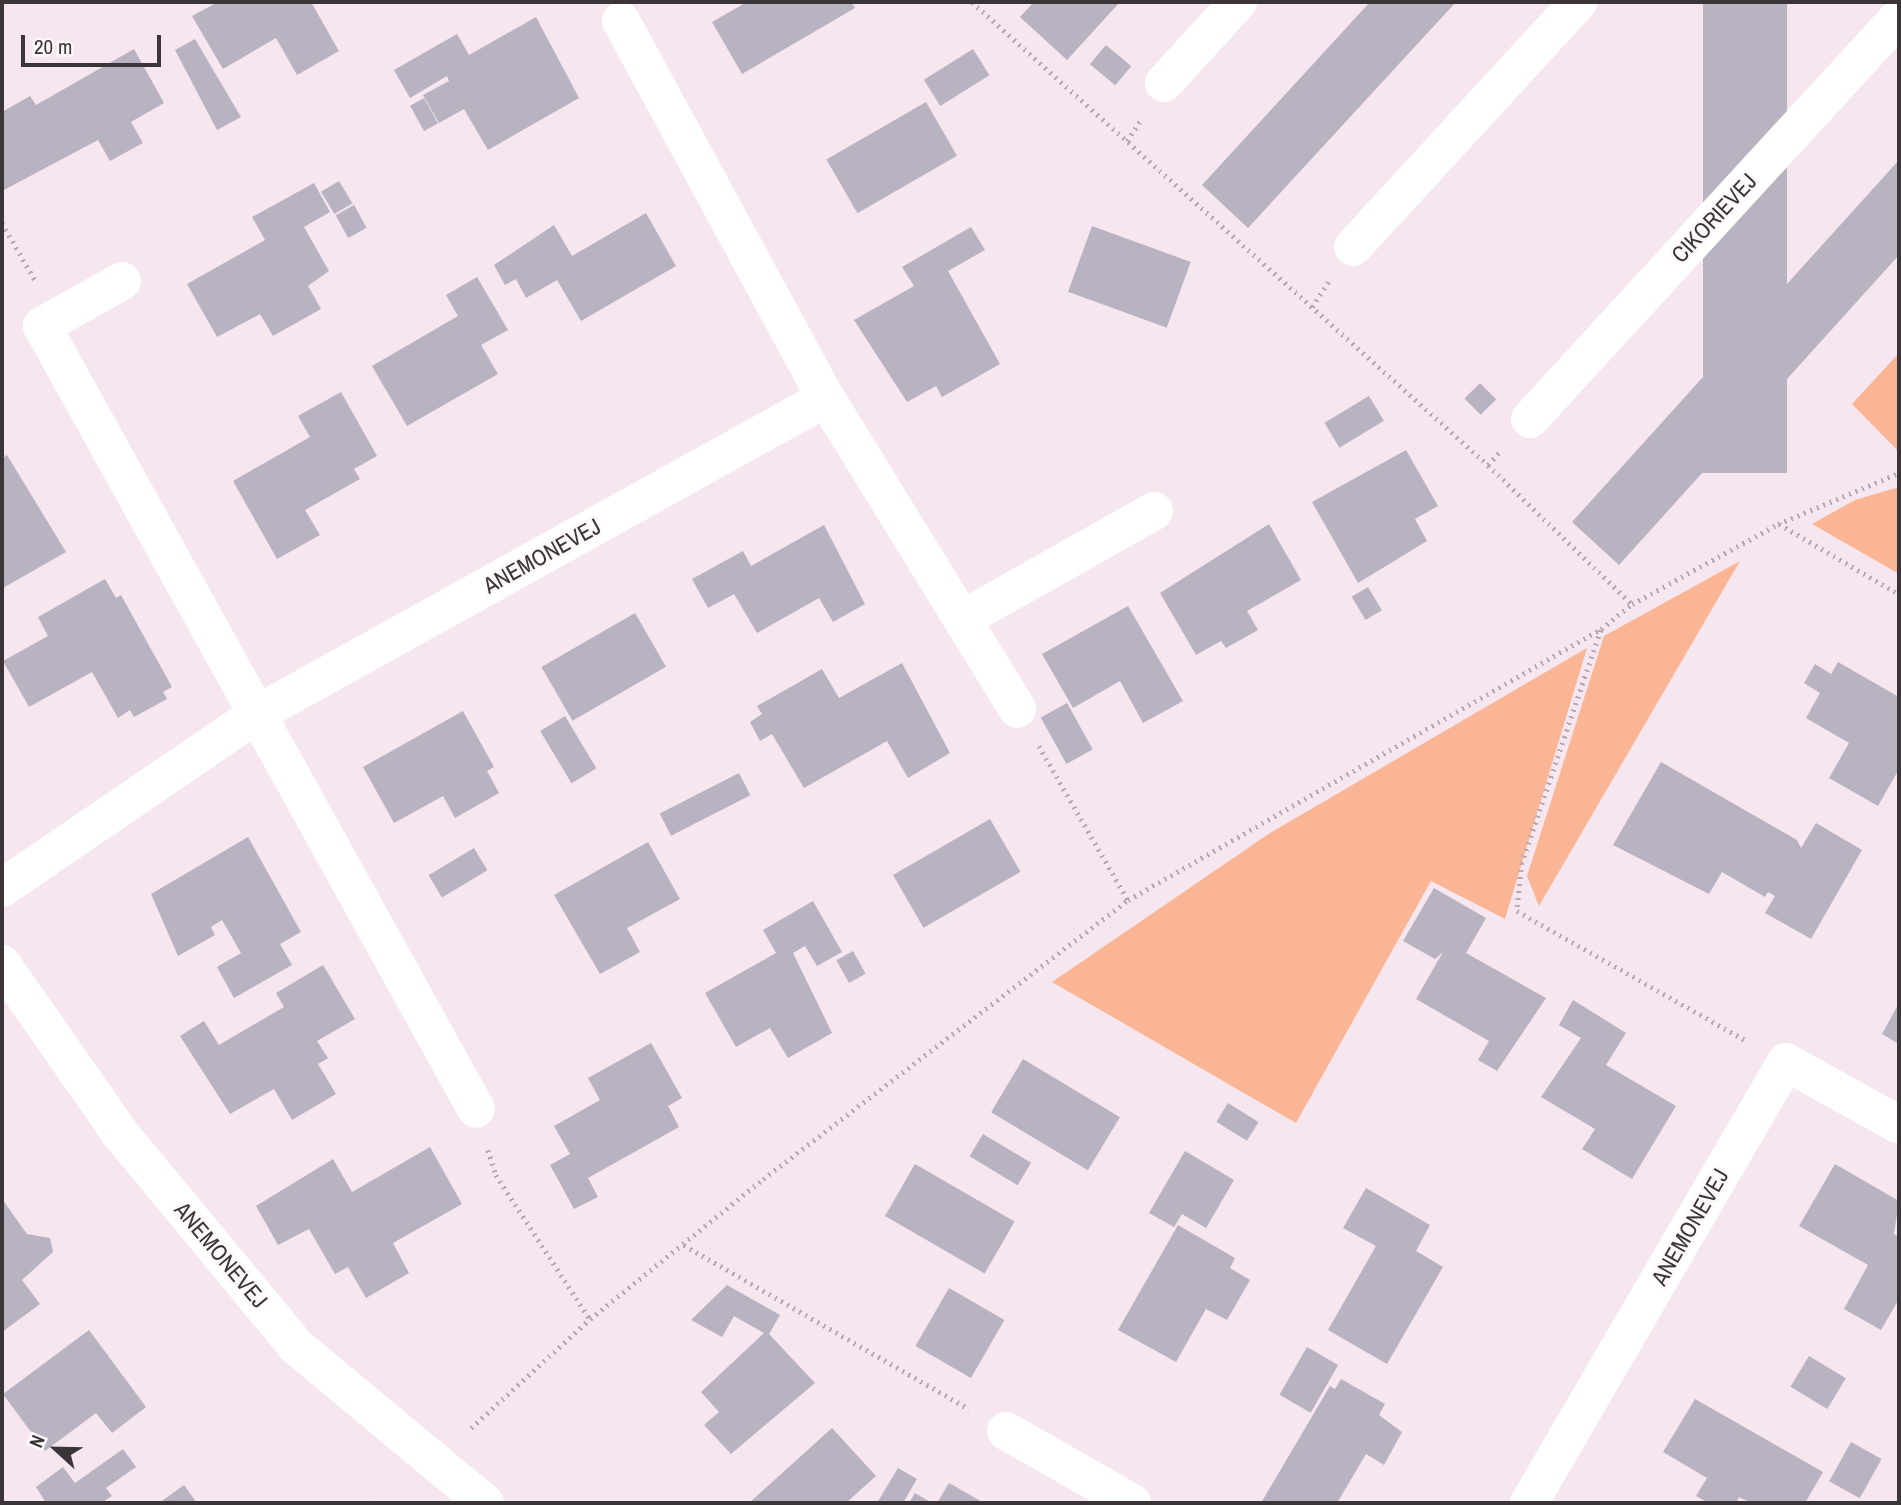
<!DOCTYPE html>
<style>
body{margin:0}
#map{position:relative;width:1901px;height:1505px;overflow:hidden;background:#f6e6f0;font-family:"Archivo Narrow",sans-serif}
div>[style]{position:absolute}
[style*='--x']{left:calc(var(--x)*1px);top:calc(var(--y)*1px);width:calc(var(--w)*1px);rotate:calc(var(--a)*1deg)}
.green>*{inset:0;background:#fab694}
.building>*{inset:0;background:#b9b2c0;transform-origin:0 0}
.path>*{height:4.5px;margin-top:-2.25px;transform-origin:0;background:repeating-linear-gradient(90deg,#b6aab2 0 2px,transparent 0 7px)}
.street>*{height:38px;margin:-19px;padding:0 19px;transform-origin:19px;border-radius:19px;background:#fff}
span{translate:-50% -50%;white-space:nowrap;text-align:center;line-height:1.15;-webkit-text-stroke:5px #fdf7fb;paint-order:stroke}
.street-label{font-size:23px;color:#3b3539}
.frame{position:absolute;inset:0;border:4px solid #3b3539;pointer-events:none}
.north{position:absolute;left:21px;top:1414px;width:70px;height:70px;-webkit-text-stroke:5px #fdf7fb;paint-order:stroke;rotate:292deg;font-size:19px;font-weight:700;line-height:28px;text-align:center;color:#3b3539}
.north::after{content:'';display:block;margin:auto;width:24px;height:32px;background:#3b3539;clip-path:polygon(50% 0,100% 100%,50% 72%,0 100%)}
.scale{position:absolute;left:21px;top:35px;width:140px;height:32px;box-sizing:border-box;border:4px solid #3b3539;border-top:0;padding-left:9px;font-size:21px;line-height:24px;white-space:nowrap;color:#3b3539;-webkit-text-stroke:5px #fdf7fb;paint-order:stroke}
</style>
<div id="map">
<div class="green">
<i style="clip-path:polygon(1899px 353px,1899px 452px,1852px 404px)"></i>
<i style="clip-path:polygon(1899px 487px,1899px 574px,1812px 524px,1855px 500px)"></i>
<i style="clip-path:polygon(1740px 561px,1539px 906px,1527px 876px,1604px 636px)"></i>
<i style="clip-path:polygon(1587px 648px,1505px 919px,1431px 881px,1296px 1123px,1052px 982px,1270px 833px)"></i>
</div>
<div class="building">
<i style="clip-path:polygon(218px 2px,311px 2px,339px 51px,297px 75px,276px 38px,223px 69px,192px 16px)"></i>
<i style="clip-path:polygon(747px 2px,851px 2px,855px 8px,742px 74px,712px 22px)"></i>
<i style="clip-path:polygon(1034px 2px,1120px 2px,1067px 60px,1020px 17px)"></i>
<i style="clip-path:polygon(1370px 2px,1456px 2px,1248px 228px,1202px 185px)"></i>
<i style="left:1703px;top:2px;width:84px;height:471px"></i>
<i style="clip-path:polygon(536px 17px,579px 98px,488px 150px,464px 109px,439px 123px,423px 95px,449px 81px,447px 76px,410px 98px,394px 70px,457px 34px,469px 55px)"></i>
<i style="clip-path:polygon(195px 39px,241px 117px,217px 130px,175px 50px)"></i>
<i style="left:1106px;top:45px;width:33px;height:25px;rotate:40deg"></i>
<i style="clip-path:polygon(134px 49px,164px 103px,131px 122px,143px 143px,110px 161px,98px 140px,2px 191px,2px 112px,30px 96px,36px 105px)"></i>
<i style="left:973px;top:49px;width:31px;height:58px;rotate:58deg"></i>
<i style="left:424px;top:98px;width:29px;height:16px;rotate:61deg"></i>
<i style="left:926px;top:102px;width:62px;height:115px;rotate:60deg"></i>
<i style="clip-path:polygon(1899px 160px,1899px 255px,1619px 565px,1572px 522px)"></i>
<i style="left:339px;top:181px;width:26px;height:21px;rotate:59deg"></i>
<i style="clip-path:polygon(314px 183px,330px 212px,304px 227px,329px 271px,308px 286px,321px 309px,273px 336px,260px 314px,217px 337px,187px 284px,265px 240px,252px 217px)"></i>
<i style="left:354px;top:205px;width:26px;height:21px;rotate:61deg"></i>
<i style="clip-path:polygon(646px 213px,676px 266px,581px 321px,557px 280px,526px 298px,516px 279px,505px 285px,494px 265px,554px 225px,572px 256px)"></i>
<i style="left:1092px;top:226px;width:105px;height:70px;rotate:20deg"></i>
<i style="clip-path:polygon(971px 227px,985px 250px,948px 271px,1000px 364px,942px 397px,936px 386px,907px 402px,854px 320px,914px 286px,902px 267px)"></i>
<i style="clip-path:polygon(477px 277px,508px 330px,481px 345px,498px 374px,407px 426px,372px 366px,458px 316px,446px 295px)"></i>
<i style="left:1480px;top:383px;width:23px;height:22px;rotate:45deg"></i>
<i style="clip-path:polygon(341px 392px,377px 456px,354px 469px,360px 479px,305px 510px,320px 535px,277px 559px,233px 481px,310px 437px,298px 416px)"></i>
<i style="left:1369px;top:396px;width:29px;height:52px;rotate:59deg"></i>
<i style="clip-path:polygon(1406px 450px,1438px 506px,1415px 519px,1427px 541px,1358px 583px,1312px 502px)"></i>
<i style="clip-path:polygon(7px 455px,66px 552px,3px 588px,2px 459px)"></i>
<i style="clip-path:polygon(1269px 524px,1301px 580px,1247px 611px,1258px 630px,1226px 648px,1221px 641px,1196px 655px,1160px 593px)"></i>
<i style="clip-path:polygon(824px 525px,865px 604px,833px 622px,819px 598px,757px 633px,734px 594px,708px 608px,692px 579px,743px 551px,751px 566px)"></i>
<i style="clip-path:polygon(105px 579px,116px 598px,121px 595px,172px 687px,163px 692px,167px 699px,134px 717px,130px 710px,118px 718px,92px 672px,29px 707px,3px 661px,48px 636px,38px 617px)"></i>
<i style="left:1368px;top:587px;width:27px;height:19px;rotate:59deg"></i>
<i style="clip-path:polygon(1128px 606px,1183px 701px,1143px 723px,1120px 681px,1073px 708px,1042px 654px)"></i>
<i style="left:635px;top:613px;width:62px;height:108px;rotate:60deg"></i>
<i style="clip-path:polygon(1838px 662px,1899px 697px,1899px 769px,1878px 806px,1829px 778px,1849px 743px,1806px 718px,1820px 693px,1804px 683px,1815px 664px,1831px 674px)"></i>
<i style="clip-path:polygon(902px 663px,950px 753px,908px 778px,887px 741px,804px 788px,772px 734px,760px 741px,750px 722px,762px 714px,757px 706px,822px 669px,839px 698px)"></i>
<i style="left:1067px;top:703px;width:53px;height:30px;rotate:61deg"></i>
<i style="clip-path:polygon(463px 711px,494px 767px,487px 771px,499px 793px,455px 818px,443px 796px,394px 823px,363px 767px)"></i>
<i style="left:565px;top:716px;width:61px;height:29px;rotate:59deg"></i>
<i style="clip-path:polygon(1661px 762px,1797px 840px,1801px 848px,1816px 823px,1862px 850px,1811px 939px,1765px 913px,1775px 896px,1768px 892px,1765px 897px,1722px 872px,1709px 894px,1613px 845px)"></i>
<i style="left:739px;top:773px;width:25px;height:89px;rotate:63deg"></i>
<i style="left:990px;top:819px;width:61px;height:112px;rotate:60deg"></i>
<i style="clip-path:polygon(248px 837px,301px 932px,280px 944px,292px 965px,234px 998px,217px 967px,241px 953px,222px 920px,211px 927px,215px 935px,178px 956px,151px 894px)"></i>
<i style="clip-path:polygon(648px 842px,680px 899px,627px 928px,640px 952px,600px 974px,554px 895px)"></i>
<i style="left:474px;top:848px;width:26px;height:53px;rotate:59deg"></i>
<i style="clip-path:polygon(1434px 888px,1486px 918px,1466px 953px,1546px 998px,1497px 1071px,1478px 1060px,1489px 1041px,1416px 999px,1443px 952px,1435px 959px,1403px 941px)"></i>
<i style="clip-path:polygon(813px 901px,842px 952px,817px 966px,805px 946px,793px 953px,832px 1033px,788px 1058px,770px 1028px,736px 1047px,705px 993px,776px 953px,763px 930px)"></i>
<i style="left:853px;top:951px;width:26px;height:19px;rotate:61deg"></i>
<i style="clip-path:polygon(323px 965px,355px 1019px,317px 1041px,328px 1058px,318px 1064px,336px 1094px,292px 1120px,274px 1089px,230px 1114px,180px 1036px,204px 1021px,219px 1045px,284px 1007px,276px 993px)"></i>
<i style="clip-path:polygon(1573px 1000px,1626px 1033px,1606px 1065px,1676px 1106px,1632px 1179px,1582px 1149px,1595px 1129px,1541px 1097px,1581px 1038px,1559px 1025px)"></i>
<i style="clip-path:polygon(1899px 1003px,1899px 1044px,1882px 1034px)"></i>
<i style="clip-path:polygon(651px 1043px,682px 1098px,668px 1106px,679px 1127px,588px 1178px,598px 1197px,574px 1209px,550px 1165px,570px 1154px,554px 1126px,600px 1100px,588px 1078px)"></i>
<i style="left:1023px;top:1059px;width:113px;height:62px;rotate:31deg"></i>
<i style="left:1228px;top:1103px;width:36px;height:22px;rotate:32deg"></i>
<i style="left:983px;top:1134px;width:56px;height:26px;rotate:31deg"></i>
<i style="clip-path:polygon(430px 1147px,462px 1204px,393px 1243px,409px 1273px,366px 1298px,348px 1267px,335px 1274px,309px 1229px,278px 1245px,256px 1206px,333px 1159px,352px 1192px)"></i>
<i style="clip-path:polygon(1185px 1151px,1234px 1180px,1206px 1228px,1182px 1214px,1174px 1227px,1149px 1213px)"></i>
<i style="left:915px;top:1164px;width:115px;height:60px;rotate:30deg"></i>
<i style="clip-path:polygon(1835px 1164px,1899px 1201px,1894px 1234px,1899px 1237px,1899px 1299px,1881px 1330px,1844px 1309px,1868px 1265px,1799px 1226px)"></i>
<i style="clip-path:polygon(1366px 1188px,1430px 1225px,1416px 1251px,1443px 1267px,1387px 1364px,1328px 1330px,1376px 1246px,1343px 1228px)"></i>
<i style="clip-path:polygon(2px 1199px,27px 1234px,50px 1238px,53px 1252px,22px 1280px,40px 1304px,2px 1332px)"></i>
<i style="clip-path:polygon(1178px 1225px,1235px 1258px,1230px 1268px,1250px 1280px,1227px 1320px,1206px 1309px,1176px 1362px,1118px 1330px)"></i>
<i style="clip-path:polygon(727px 1285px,780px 1315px,769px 1334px,815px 1383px,731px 1454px,704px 1425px,719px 1412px,701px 1392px,764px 1333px,734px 1316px,722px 1337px,691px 1320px)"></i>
<i style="left:949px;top:1288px;width:64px;height:67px;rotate:30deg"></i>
<i style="clip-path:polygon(89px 1330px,146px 1407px,112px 1433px,96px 1413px,45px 1451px,3px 1394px)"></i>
<i style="left:1307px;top:1347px;width:36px;height:55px;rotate:30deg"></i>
<i style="left:1809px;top:1356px;width:43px;height:36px;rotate:31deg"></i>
<i style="clip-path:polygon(1341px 1379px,1385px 1404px,1379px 1415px,1402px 1432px,1384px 1465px,1366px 1454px,1337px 1503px,1261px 1503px,1330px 1386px,1335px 1389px)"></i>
<i style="clip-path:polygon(1695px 1399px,1823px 1472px,1805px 1503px,1751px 1503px,1739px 1497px,1736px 1503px,1709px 1503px,1696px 1496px,1707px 1478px,1663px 1452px)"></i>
<i style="clip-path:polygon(832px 1428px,876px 1476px,846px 1503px,749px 1503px)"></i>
<i style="left:1851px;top:1442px;width:35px;height:45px;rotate:29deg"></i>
<i style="clip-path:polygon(123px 1449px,136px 1467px,106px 1488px,112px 1496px,101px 1503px,46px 1503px,36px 1487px,63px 1467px,75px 1483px)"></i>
<i style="clip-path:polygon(898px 1468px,917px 1479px,903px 1503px,877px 1503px)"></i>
<i style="clip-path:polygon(949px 1483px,984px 1503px,937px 1503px)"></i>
<i style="clip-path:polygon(184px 1485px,197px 1503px,159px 1503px)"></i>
<i style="clip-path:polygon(915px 1493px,932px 1503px,909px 1503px)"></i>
</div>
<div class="path">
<i style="--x:972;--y:2;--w:693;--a:41.9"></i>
<i style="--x:1488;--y:465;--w:200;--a:44"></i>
<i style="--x:1127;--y:141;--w:27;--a:-57"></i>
<i style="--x:2;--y:223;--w:66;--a:59.9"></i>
<i style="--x:1312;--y:307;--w:31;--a:-57"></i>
<i style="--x:1488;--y:465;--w:20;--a:-49"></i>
<i style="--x:1779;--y:524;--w:139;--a:30.3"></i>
<i style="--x:1601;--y:630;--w:246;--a:108.7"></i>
<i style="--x:1522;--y:863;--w:48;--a:95.9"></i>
<i style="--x:1517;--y:911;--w:264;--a:29.5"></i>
<i style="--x:1039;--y:746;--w:178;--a:60"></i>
<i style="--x:488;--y:1150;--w:26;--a:72"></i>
<i style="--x:496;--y:1175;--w:172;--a:56.9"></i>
<i style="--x:684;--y:1245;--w:329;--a:29.9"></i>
<i style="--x:471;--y:1428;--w:161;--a:-42.5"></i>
<i style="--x:590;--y:1319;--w:223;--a:-39"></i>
<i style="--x:763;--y:1179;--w:459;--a:-37.4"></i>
<i style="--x:1128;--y:900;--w:545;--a:-29.81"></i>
<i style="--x:1601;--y:629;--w:40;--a:-39"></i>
<i style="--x:1632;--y:604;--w:166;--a:-28.7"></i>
<i style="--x:1778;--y:524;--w:131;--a:-22.9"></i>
<i style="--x:375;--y:1503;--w:4;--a:-45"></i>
</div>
<div class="street">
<i style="--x:621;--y:21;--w:429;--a:61.5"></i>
<i style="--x:826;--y:398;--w:365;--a:58.4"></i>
<i style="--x:1164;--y:83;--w:110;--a:-47.6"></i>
<i style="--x:1353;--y:247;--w:333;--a:-47.4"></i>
<i style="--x:122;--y:281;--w:92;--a:150.6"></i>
<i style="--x:42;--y:326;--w:895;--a:61"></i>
<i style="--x:1530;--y:419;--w:546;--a:-47.45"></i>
<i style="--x:966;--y:617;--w:216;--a:-29.4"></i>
<i style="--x:2;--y:888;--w:309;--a:-34.3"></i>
<i style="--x:257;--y:714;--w:651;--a:-29.05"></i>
<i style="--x:2;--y:964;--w:205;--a:55.1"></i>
<i style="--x:119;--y:1132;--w:279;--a:50.4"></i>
<i style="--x:297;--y:1347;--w:244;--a:39.7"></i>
<i style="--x:1006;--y:1431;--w:145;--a:29.7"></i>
<i style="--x:1529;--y:1503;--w:510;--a:-59.77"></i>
<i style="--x:1786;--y:1062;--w:129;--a:29.1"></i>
</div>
<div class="street-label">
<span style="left:1714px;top:218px;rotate:-47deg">CIKORIEVEJ</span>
<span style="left:542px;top:556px;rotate:-29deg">ANEMONEVEJ</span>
<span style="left:1690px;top:1227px;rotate:-60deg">ANEMONEVEJ</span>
<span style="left:221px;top:1255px;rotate:50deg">ANEMONEVEJ</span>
</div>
<div class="frame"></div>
<div class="north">N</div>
<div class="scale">20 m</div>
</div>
